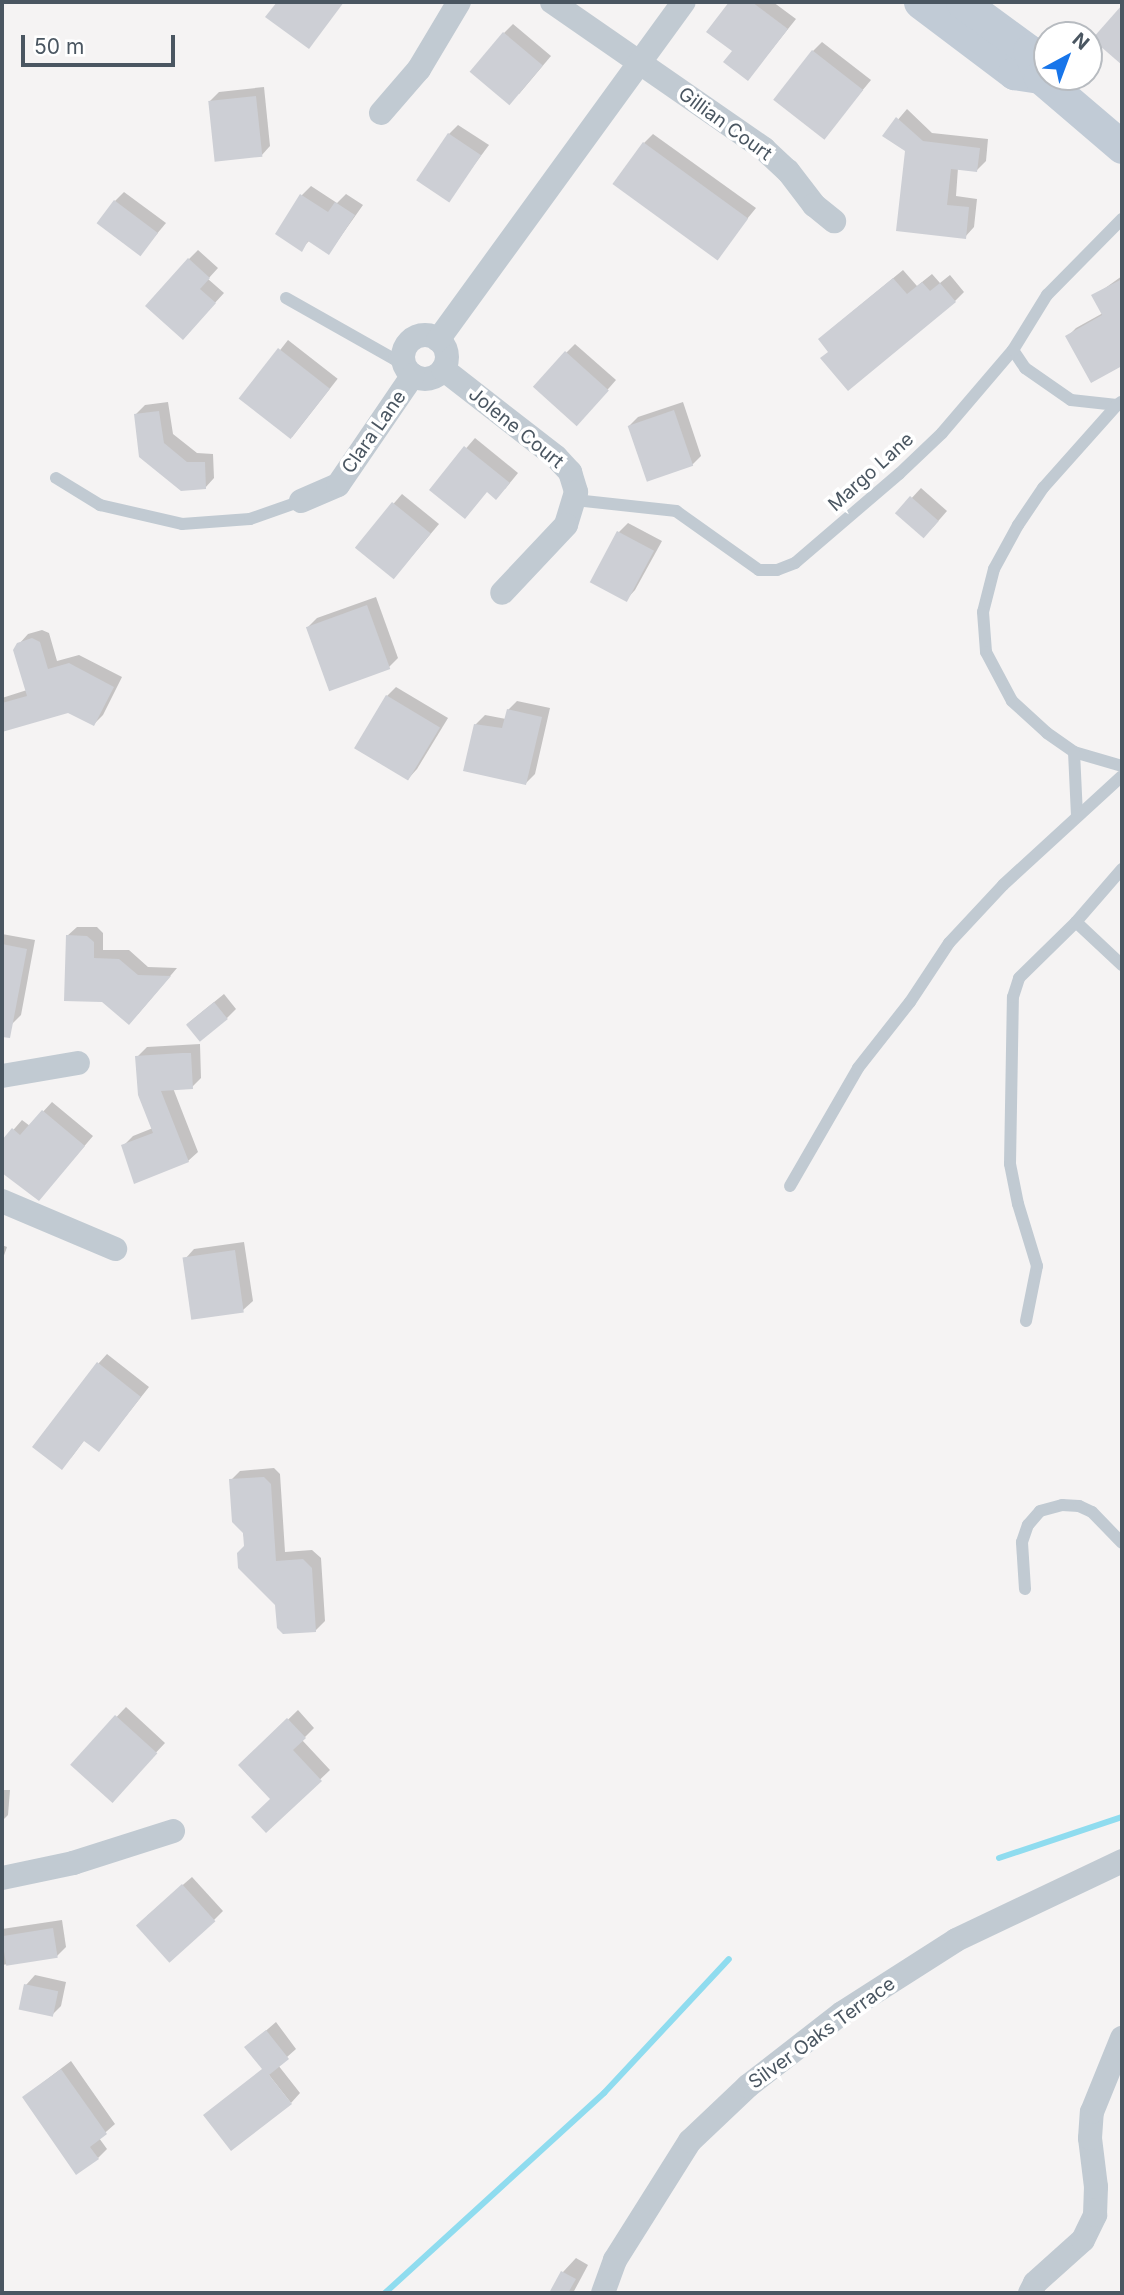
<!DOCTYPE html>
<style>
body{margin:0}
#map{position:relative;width:1124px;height:2295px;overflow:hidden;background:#f5f3f3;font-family:Inter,sans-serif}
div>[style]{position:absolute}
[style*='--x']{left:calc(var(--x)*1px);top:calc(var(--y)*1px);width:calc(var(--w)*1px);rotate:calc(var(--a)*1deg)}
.shadow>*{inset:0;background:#0003;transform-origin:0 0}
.stream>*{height:6px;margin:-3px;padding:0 3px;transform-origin:3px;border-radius:3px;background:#8fdcef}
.building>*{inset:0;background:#cdcfd5;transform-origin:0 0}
.lane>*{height:12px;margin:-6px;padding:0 6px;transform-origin:6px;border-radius:6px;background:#c1cad2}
.street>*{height:24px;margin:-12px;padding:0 12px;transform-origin:12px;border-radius:12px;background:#c1cad2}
.street>.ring{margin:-12px;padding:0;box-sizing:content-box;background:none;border:24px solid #c1cad2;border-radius:50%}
.secondary>*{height:33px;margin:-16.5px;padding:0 16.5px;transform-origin:16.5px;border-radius:16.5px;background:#c1cbd6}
span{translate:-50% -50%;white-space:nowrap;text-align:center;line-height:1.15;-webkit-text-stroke:7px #fff;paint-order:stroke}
.street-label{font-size:19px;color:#4a5661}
.frame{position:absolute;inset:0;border:4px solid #4a5661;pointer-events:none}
.north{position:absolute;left:1033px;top:21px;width:70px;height:70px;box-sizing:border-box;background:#fff;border:2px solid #b7bbc0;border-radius:50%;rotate:41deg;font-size:19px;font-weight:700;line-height:28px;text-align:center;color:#4a5661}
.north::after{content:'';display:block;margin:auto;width:24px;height:32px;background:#1775ea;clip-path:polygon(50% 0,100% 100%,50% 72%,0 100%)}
.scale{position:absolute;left:21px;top:35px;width:154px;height:32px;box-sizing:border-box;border:4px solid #4a5661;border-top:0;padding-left:9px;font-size:21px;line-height:24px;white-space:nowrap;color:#4a5661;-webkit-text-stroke:5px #fff;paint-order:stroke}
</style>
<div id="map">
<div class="shadow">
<i style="clip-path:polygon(732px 2px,773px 2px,796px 19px,748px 79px,734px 51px,709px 32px)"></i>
<i style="clip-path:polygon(513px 24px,551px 56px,519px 94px,504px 33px)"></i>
<i style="clip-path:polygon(822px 42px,871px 80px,824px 137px,813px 51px)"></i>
<i style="clip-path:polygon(264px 87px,270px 146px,261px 156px,210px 101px,219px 92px)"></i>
<i style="clip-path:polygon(907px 109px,932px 133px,988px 139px,986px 161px,977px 170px,958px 168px,956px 196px,977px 199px,974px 227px,965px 237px,907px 150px,885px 135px)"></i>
<i style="clip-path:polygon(458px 125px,489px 145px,448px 200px,449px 134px)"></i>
<i style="clip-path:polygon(653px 134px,756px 208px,716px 257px,644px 143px)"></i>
<i style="clip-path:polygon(311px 186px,337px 203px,346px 194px,363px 205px,329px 253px,310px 240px,301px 249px,302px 195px)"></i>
<i style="clip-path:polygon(124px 192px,166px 223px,141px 253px,115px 201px)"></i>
<i style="clip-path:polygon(198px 250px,218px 268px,208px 279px,224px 293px,192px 328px,189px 259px)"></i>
<i style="clip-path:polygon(903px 270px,917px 286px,932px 274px,940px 283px,950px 275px,964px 292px,955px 301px,830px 351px,830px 330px)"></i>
<i style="clip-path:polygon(1122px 276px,1122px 363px,1120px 365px,1067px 337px,1076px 328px,1103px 313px,1094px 296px)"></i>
<i style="left:288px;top:340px;width:63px;height:74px;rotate:38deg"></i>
<i style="clip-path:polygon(575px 344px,616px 380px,587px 413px,566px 353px)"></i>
<i style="clip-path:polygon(168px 402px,173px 434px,197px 453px,213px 454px,214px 478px,205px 488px,136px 414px,145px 405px)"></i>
<i style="clip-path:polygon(683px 402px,701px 456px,692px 465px,629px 426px,638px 417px)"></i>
<i style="clip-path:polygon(475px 438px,518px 473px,505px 489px,431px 489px)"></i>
<i style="clip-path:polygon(921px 488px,947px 511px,933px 527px,898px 513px)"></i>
<i style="clip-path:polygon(402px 494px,439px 524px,402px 568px,356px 547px)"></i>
<i style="clip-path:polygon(628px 523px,662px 541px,635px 590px,626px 600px,592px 581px,619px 532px)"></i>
<i style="clip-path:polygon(376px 597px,398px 658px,389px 667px,308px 627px,317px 618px)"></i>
<i style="clip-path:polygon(42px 630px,49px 633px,57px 661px,79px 655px,122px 677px,103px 715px,94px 724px,68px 711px,2px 730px,2px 698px,27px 690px,19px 644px,28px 634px)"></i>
<i style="clip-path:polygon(396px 687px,448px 718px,417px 769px,408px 779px,387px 696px)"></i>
<i style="clip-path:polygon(517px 701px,550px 708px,535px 774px,526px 783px,475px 725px,485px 715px,506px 719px,508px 710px)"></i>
<i style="clip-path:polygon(77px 927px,97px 927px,103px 933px,103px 950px,129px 950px,148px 967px,177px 968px,138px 1014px,67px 936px)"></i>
<i style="clip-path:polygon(2px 934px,35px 940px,21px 1015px,11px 1025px,2px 1023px)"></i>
<i style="clip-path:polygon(224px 994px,236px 1009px,227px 1018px,187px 1024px)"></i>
<i style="clip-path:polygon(200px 1044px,201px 1078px,192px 1087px,173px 1088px,198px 1152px,188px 1161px,123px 1146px,133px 1136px,153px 1128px,137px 1057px,147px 1047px)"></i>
<i style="clip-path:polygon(52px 1102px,93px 1136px,39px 1199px,2px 1171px,2px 1143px,22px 1120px,30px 1126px)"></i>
<i style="clip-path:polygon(244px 1242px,253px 1301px,243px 1310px,185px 1259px,194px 1249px)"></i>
<i style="clip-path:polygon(2px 1245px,7px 1247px,2px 1261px)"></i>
<i style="clip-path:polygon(107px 1354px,149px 1387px,99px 1450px,85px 1439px,71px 1458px,98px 1364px)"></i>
<i style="clip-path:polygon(274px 1468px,280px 1474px,285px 1552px,312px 1550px,321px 1558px,325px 1621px,315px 1631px,276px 1604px,246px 1546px,231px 1480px,240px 1471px)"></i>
<i style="clip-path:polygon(126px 1707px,165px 1743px,120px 1791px,72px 1764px)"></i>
<i style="clip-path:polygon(298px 1710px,314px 1728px,302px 1740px,330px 1770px,266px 1831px,273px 1799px,241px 1765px)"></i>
<i style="clip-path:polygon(2px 1790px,10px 1790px,8px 1815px,2px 1821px)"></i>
<i style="clip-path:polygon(192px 1877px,223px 1911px,214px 1920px,147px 1916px)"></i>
<i style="clip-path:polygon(62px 1920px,66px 1947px,57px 1956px,2px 1965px,2px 1929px)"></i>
<i style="clip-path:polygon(35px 1975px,66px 1982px,61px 2006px,52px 2015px,26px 1985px)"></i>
<i style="clip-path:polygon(276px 2022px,296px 2049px,278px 2065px,300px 2093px,291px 2103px,247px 2047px)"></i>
<i style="clip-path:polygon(71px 2061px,115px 2124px,99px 2138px,107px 2149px,98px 2158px,24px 2097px)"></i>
<i style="clip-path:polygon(576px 2258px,588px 2265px,573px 2293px,551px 2293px,563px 2272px)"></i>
</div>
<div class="stream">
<i style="--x:999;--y:1858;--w:130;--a:-18.4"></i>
<i style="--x:385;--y:2293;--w:297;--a:-42.4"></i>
<i style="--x:604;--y:2093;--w:183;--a:-47"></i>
</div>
<div class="building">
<i style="clip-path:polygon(277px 2px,344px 2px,309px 49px,265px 17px)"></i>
<i style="clip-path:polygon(729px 2px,752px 2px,788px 29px,748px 81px,723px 62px,732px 51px,706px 32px)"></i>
<i style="clip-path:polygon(1122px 5px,1122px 65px,1092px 39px)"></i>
<i style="left:503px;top:32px;width:52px;height:52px;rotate:40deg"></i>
<i style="left:812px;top:50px;width:65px;height:63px;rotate:38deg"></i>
<i style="left:256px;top:96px;width:61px;height:48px;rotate:84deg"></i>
<i style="clip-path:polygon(896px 117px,923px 141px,980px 148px,977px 172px,951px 169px,947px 205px,969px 207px,966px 239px,896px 231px,905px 151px,882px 136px)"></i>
<i style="left:448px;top:133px;width:40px;height:57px;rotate:34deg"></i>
<i style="left:643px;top:142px;width:130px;height:52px;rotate:36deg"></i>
<i style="clip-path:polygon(300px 194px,328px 212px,335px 202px,355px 215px,329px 255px,308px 241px,302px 252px,275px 234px)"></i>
<i style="left:114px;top:200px;width:55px;height:29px;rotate:37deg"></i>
<i style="clip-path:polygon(188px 258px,210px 278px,200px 289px,216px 303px,183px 340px,145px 306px)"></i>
<i style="clip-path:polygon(893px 278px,907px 294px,922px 282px,930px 291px,940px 283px,956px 302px,848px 391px,820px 358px,828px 352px,818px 339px)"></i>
<i style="clip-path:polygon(1122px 279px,1122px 366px,1091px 383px,1065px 336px,1102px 315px,1091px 295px)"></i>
<i style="left:278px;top:348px;width:66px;height:64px;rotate:38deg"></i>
<i style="left:565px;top:351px;width:59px;height:48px;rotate:42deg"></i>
<i style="left:674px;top:410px;width:59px;height:49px;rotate:71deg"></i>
<i style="clip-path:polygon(159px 411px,164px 443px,187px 462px,205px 462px,206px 489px,181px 491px,139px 457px,134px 414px)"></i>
<i style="clip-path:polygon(464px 446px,510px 483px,496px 500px,487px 492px,465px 519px,429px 490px)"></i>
<i style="left:910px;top:496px;width:38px;height:23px;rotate:41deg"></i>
<i style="left:392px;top:502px;width:50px;height:59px;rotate:39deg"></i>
<i style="left:617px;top:531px;width:42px;height:58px;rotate:28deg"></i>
<i style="left:367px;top:605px;width:68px;height:65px;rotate:70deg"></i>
<i style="clip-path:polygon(32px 638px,40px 642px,48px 669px,69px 663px,114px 687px,94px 726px,68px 713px,2px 732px,2px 703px,27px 696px,13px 650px,17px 643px)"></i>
<i style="left:386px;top:695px;width:63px;height:62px;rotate:31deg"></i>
<i style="clip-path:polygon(507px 709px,542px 717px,526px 785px,463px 771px,474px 724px,502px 728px)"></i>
<i style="clip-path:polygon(66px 935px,87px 936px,94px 942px,94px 958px,119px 959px,138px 975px,171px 976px,129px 1025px,102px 1002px,64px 1001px)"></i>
<i style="clip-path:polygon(2px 944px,27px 949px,10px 1038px,2px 1037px)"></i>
<i style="left:214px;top:1002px;width:22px;height:36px;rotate:51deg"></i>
<i style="clip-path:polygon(182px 1053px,191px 1053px,193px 1089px,161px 1091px,189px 1162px,134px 1184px,121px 1145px,153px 1133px,138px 1095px,135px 1056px)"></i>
<i style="clip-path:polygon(42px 1110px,85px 1146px,39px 1201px,2px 1173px,2px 1140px,12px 1128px,20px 1135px)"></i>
<i style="left:235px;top:1250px;width:63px;height:53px;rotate:82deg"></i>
<i style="clip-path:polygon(97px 1362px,141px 1397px,99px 1452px,84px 1441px,62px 1470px,32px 1447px)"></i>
<i style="clip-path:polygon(264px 1477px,271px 1484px,276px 1561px,303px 1559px,312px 1568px,316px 1632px,283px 1634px,277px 1628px,275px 1605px,238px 1568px,237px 1553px,244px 1546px,243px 1533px,232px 1522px,229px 1479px)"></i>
<i style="left:115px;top:1715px;width:57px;height:67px;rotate:42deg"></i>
<i style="clip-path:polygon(287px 1718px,306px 1738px,293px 1750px,322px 1781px,266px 1833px,251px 1817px,270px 1799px,238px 1765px)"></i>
<i style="left:182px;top:1884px;width:50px;height:62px;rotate:48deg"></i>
<i style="left:53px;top:1928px;width:30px;height:52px;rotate:81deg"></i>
<i style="left:24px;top:1984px;width:35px;height:26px;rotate:12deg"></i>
<i style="clip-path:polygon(266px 2030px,289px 2059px,269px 2075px,292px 2104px,231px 2151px,203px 2115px,262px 2069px,244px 2047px)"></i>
<i style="clip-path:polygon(61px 2069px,107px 2134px,90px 2147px,99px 2159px,76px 2175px,22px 2097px)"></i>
<i style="clip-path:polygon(561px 2271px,576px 2279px,568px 2293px,549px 2293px)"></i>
</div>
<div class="lane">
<i style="--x:286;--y:298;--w:124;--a:29.5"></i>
<i style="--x:394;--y:359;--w:10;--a:6"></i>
<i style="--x:1013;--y:350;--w:22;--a:56"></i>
<i style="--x:1025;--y:368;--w:56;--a:34.8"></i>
<i style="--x:1071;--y:400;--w:46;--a:6.2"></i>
<i style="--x:1117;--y:405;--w:5;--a:-37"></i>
<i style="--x:1117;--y:405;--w:111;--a:131.7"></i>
<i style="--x:1043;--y:488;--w:45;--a:124"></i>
<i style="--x:1018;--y:525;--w:50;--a:118.6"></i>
<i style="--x:994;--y:569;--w:44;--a:104.3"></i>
<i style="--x:983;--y:612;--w:40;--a:85.7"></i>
<i style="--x:986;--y:652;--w:55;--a:62"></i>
<i style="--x:1012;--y:701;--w:47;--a:42.4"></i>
<i style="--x:1047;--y:733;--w:33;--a:35"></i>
<i style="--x:1074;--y:752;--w:50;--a:16.3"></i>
<i style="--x:56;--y:478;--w:52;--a:31.5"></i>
<i style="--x:100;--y:505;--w:84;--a:13"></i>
<i style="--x:182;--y:524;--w:68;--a:-4.2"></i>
<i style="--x:250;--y:519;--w:54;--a:-19.4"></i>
<i style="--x:575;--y:500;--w:102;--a:6.2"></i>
<i style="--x:676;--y:511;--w:102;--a:35.4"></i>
<i style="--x:759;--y:570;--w:18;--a:0"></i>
<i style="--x:777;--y:570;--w:19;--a:-21"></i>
<i style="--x:795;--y:563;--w:137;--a:-40.6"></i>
<i style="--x:899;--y:474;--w:59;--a:-43.6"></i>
<i style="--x:942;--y:433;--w:109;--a:-49.5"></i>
<i style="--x:1013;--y:350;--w:65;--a:-58.3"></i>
<i style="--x:1047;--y:295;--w:107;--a:-45.4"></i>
<i style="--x:1074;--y:752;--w:63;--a:87.3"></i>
<i style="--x:1122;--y:869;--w:70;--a:131"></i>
<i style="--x:1076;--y:922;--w:63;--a:43.1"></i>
<i style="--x:790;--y:1186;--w:136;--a:-60"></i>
<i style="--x:858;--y:1068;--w:84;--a:-51.8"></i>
<i style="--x:910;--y:1002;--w:71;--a:-56.5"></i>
<i style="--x:949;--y:943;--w:79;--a:-47"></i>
<i style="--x:1003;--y:885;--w:161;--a:-42.5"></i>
<i style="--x:1026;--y:1321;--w:56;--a:-78.7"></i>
<i style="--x:1037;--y:1266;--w:65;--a:-107"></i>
<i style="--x:1018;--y:1204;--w:41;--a:-101.3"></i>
<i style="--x:1010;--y:1164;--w:167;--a:-89"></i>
<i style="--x:1013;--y:997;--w:20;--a:-72"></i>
<i style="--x:1019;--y:978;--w:80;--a:-44.5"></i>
<i style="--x:1025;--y:1589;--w:47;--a:-93.7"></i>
<i style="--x:1022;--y:1542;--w:18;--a:-71"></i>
<i style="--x:1028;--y:1525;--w:18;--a:-49"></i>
<i style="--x:1040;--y:1511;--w:23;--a:-15"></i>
<i style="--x:1062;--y:1505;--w:17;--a:3"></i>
<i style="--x:1079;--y:1506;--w:14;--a:25"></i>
<i style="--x:1092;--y:1512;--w:43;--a:45.9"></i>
</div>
<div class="street">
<i style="--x:552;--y:2;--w:258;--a:34.7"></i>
<i style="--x:764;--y:149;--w:33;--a:43"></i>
<i style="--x:788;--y:171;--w:43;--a:52.6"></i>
<i style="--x:814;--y:205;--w:26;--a:39"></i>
<i style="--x:381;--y:113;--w:58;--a:-49.2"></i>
<i style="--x:419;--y:69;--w:78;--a:-59.2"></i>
<i class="ring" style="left:403px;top:335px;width:20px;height:20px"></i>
<i style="--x:438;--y:340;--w:418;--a:-54"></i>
<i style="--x:443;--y:369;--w:143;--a:37.9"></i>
<i style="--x:556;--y:457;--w:21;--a:47"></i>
<i style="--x:570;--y:472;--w:21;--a:73"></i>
<i style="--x:576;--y:492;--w:34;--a:107"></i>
<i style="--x:566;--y:525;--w:93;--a:133.3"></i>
<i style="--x:301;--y:501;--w:40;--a:-23.4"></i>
<i style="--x:338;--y:485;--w:133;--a:-55.7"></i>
<i style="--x:2;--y:1076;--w:77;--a:-9.7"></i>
<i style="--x:2;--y:1201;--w:123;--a:23"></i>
<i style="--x:2;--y:1878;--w:73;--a:-11.9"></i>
<i style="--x:73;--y:1863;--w:105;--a:-17.7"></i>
<i style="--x:603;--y:2293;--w:35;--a:-70"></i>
<i style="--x:615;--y:2260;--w:141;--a:-57.8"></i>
<i style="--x:690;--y:2141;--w:80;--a:-43.5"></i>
<i style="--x:748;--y:2086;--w:119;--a:-37.8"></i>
<i style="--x:842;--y:2013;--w:135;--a:-32.6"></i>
<i style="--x:956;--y:1940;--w:184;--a:-25.4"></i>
<i style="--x:1030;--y:2293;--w:11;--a:-63"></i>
<i style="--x:1035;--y:2283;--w:64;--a:-41.9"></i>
<i style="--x:1083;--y:2240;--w:28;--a:-64"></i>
<i style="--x:1095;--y:2215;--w:28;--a:-88"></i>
<i style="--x:1096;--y:2187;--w:49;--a:-97"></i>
<i style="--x:1090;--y:2138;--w:26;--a:-86"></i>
<i style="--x:1092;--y:2112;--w:80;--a:-67.9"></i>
</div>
<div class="secondary">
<i style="--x:920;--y:2;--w:118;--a:37.1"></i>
<i style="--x:1014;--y:73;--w:26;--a:9"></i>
<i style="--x:962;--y:2;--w:83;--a:36.2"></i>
<i style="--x:1029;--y:51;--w:28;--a:67"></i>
<i style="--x:1040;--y:77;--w:108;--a:40.5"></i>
</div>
<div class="street-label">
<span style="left:725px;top:124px;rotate:36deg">Gillian Court</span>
<span style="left:516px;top:428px;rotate:39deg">Jolene Court</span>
<span style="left:374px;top:432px;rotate:-55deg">Clara Lane</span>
<span style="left:871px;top:472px;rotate:-42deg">Margo Lane</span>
<span style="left:822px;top:2033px;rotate:-36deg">Silver Oaks Terrace</span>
</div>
<div class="frame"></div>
<div class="north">N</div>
<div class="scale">50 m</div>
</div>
